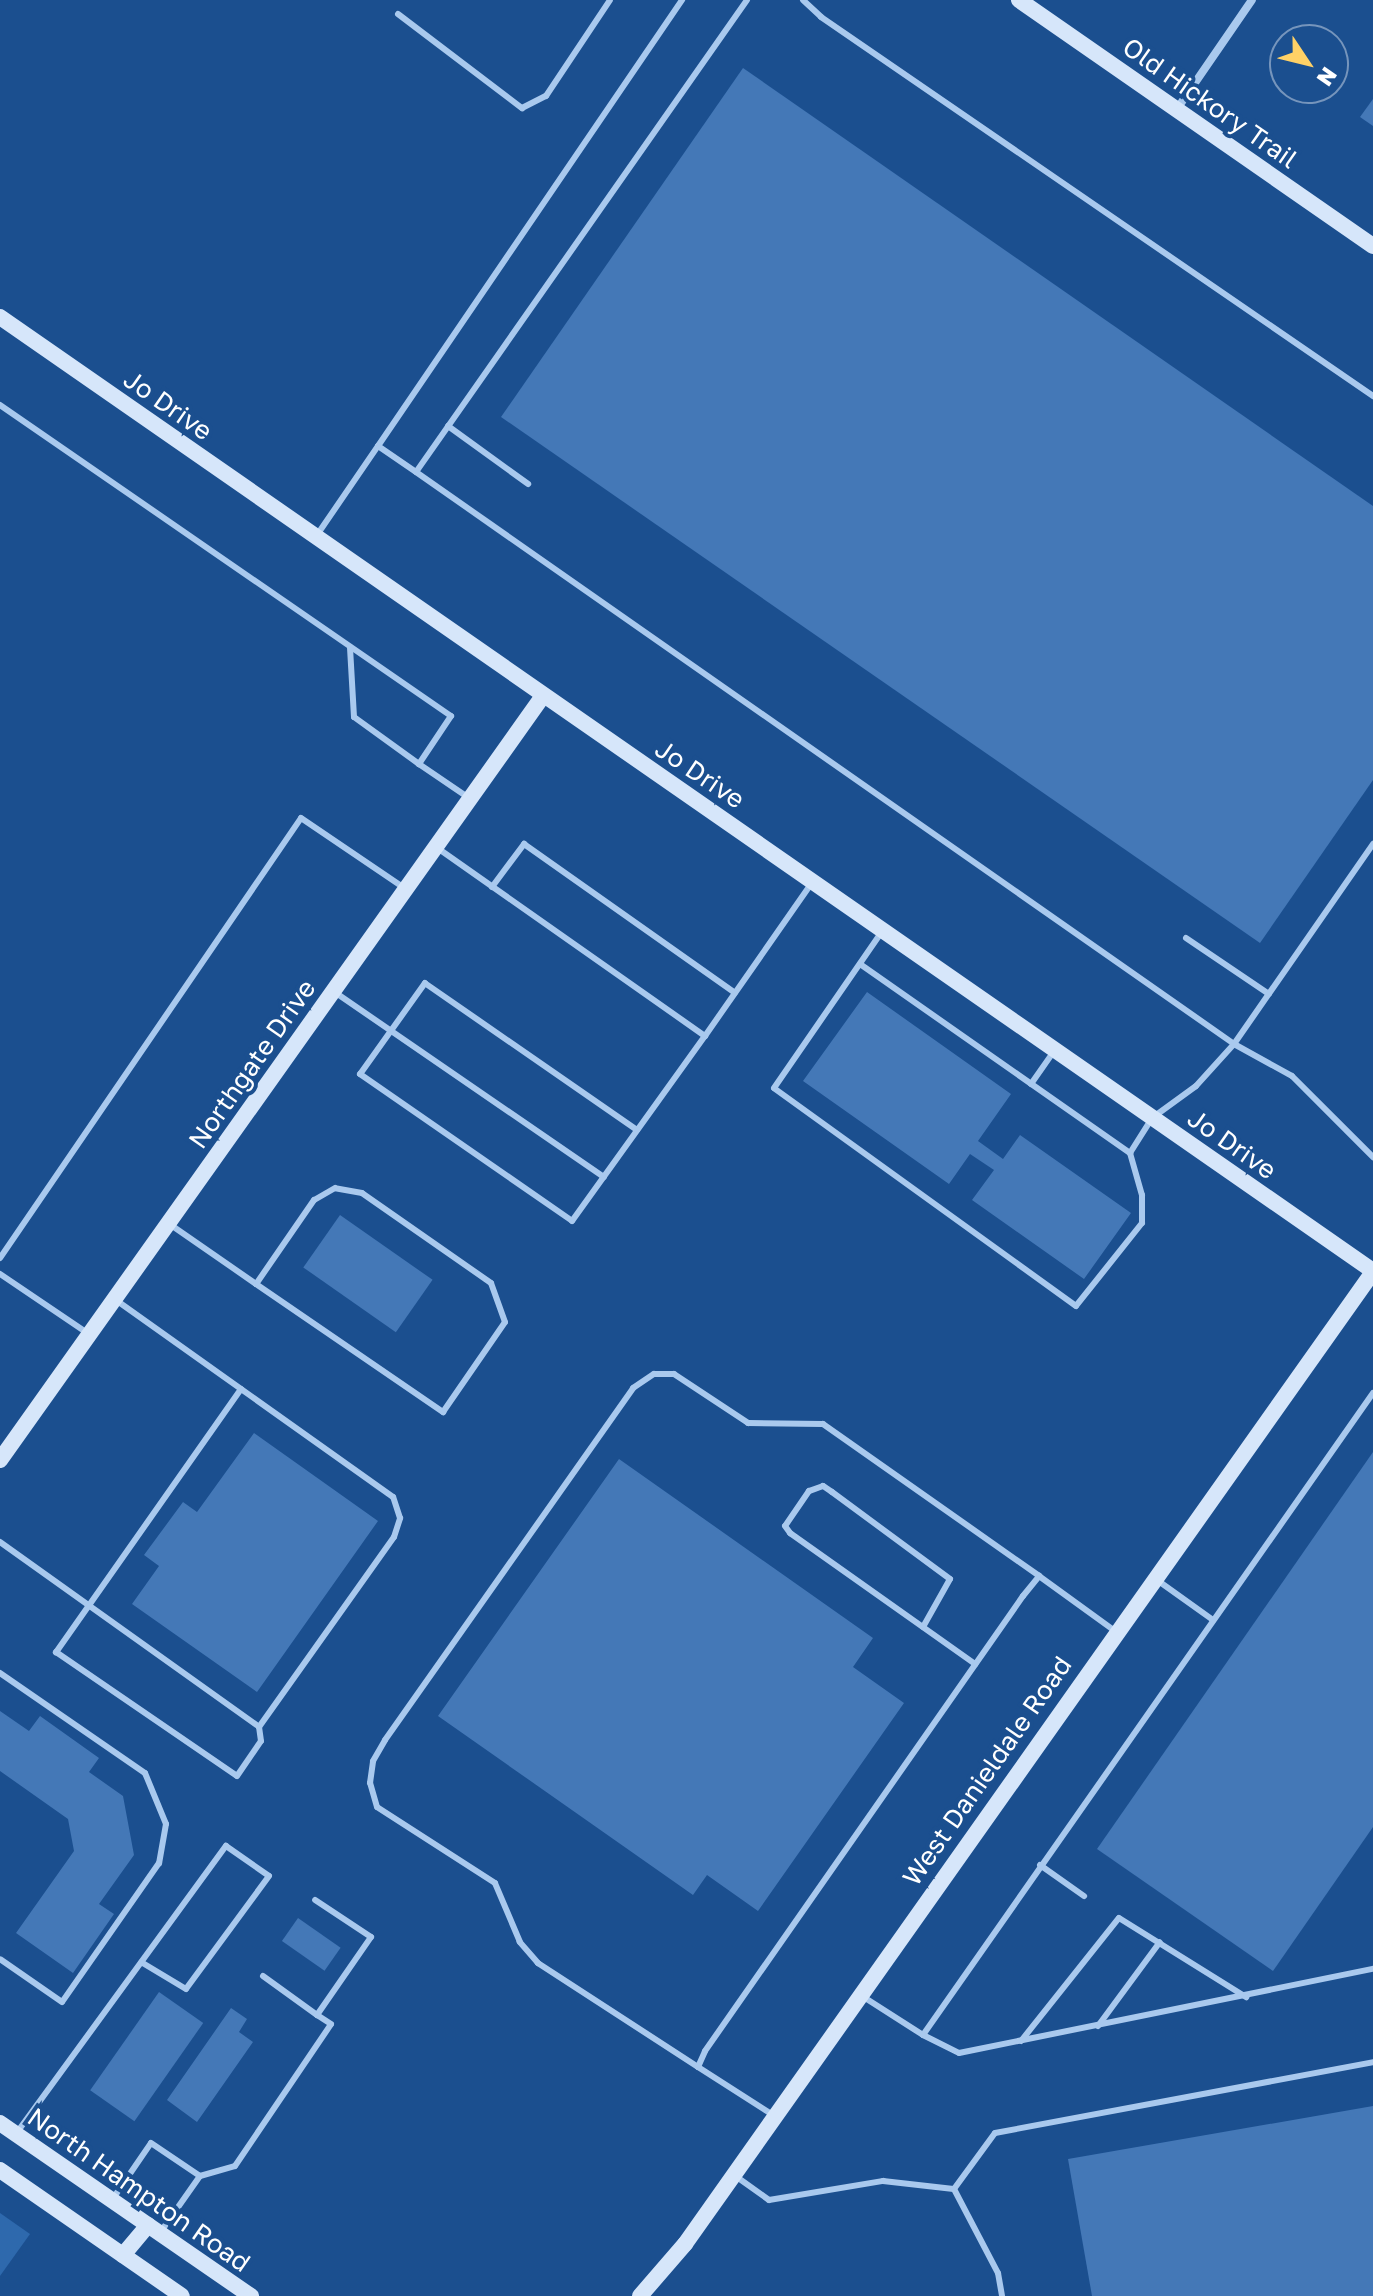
<!DOCTYPE html>
<style>
body{margin:0}
#map{position:relative;width:1373px;height:2296px;overflow:hidden;background:#1b4f8f;font-family:"Golos Text",sans-serif}
div>[style]{position:absolute}
[style*='--x']{left:calc(var(--x)*1px);top:calc(var(--y)*1px);width:calc(var(--w)*1px);rotate:calc(var(--a)*1deg)}
.green>*{inset:0;background:#2e69ad}
.building>*{inset:0;background:#4478b7;transform-origin:0 0}
.lane>*{height:6px;margin:-3px;padding:0 3px;transform-origin:3px;border-radius:3px;background:#a9c9ee}
.street>*{height:8px;margin:-4px;padding:0 4px;transform-origin:4px;border-radius:4px;background:#a9c9ee}
.secondary>*{height:16px;margin:-8px;padding:0 8px;transform-origin:8px;border-radius:8px;background:#d6e6fa}
span{translate:-50% -50%;white-space:nowrap;text-align:center;line-height:1.15;-webkit-text-stroke:8px #1b4f8f;paint-order:stroke}
.street-label{font-size:26px;color:#fff}
.north{position:absolute;left:1269px;top:24px;width:80px;height:80px;box-sizing:border-box;background:#1b4f8f;border:2px solid #7695bc;border-radius:50%;rotate:125deg;font-size:22px;font-weight:700;line-height:32px;text-align:center;color:#fff}
.north::after{content:'';display:block;margin:auto;width:28px;height:36px;background:#ffd166;clip-path:polygon(50% 0,100% 100%,50% 72%,0 100%)}
</style>
<div id="map">
<div class="green">
<i style="clip-path:polygon(0 2213px,30px 2234px,0 2276px)"></i>
</div>
<div class="building">
<i style="clip-path:polygon(743px 68px,1373px 506px,1373px 780px,1260px 943px,501px 417px)"></i>
<i style="clip-path:polygon(1373px 99px,1373px 126px,1360px 117px)"></i>
<i style="clip-path:polygon(867px 992px,1011px 1094px,978px 1141px,1003px 1159px,1020px 1135px,1131px 1213px,1084px 1279px,972px 1200px,994px 1170px,970px 1154px,949px 1184px,803px 1081px)"></i>
<i style="left:340px;top:1215px;width:113px;height:64px;rotate:35deg"></i>
<i style="clip-path:polygon(254px 1433px,378px 1521px,257px 1692px,132px 1604px,159px 1566px,144px 1555px,183px 1502px,197px 1512px)"></i>
<i style="clip-path:polygon(1373px 1452px,1373px 1827px,1273px 1971px,1097px 1849px)"></i>
<i style="clip-path:polygon(619px 1459px,873px 1638px,853px 1667px,904px 1703px,758px 1911px,707px 1875px,693px 1895px,438px 1716px)"></i>
<i style="clip-path:polygon(0 1711px,29px 1731px,40px 1716px,99px 1758px,89px 1772px,123px 1796px,134px 1855px,99px 1904px,114px 1914px,73px 1973px,16px 1933px,74px 1851px,68px 1819px,0 1771px)"></i>
<i style="left:298px;top:1918px;width:52px;height:28px;rotate:35deg"></i>
<i style="left:159px;top:1992px;width:54px;height:120px;rotate:35deg"></i>
<i style="clip-path:polygon(231px 2008px,247px 2019px,239px 2032px,253px 2042px,197px 2122px,167px 2100px)"></i>
<i style="clip-path:polygon(1373px 2106px,1373px 2296px,1092px 2296px,1068px 2159px)"></i>
</div>
<div class="lane">
<i style="--x:747;--y:0;--w:576;--a:125.04"></i>
<i style="--x:416;--y:472;--w:998;--a:34.96"></i>
<i style="--x:1234;--y:1044;--w:66;--a:28.9"></i>
<i style="--x:1292;--y:1076;--w:115;--a:45"></i>
<i style="--x:803;--y:0;--w:25;--a:43"></i>
<i style="--x:821;--y:17;--w:670;--a:34.47"></i>
<i style="--x:398;--y:14;--w:156;--a:37.2"></i>
<i style="--x:522;--y:108;--w:27;--a:-27"></i>
<i style="--x:546;--y:96;--w:115;--a:-56.3"></i>
<i style="--x:0;--y:405;--w:548;--a:34.59"></i>
<i style="--x:451;--y:716;--w:58;--a:123.7"></i>
<i style="--x:419;--y:764;--w:80;--a:-144.1"></i>
<i style="--x:354;--y:717;--w:70;--a:-93.3"></i>
<i style="--x:448;--y:426;--w:99;--a:35.9"></i>
<i style="--x:416;--y:472;--w:46;--a:-145.6"></i>
<i style="--x:378;--y:446;--w:540;--a:-55.72"></i>
<i style="--x:317;--y:535;--w:108;--a:-55.6"></i>
<i style="--x:419;--y:764;--w:60;--a:34.2"></i>
<i style="--x:436;--y:847;--w:329;--a:35.1"></i>
<i style="--x:492;--y:887;--w:54;--a:-53.3"></i>
<i style="--x:524;--y:844;--w:258;--a:35.2"></i>
<i style="--x:1186;--y:938;--w:100;--a:34"></i>
<i style="--x:860;--y:964;--w:330;--a:35"></i>
<i style="--x:1130;--y:1153;--w:44;--a:74.1"></i>
<i style="--x:1142;--y:1195;--w:28;--a:90"></i>
<i style="--x:1142;--y:1223;--w:106;--a:128.5"></i>
<i style="--x:1076;--y:1306;--w:372;--a:-144.2"></i>
<i style="--x:774;--y:1088;--w:188;--a:-55.4"></i>
<i style="--x:336;--y:993;--w:325;--a:34.5"></i>
<i style="--x:1031;--y:1084;--w:38;--a:-55"></i>
<i style="--x:637;--y:1130;--w:258;--a:-145.3"></i>
<i style="--x:425;--y:983;--w:112;--a:125.5"></i>
<i style="--x:360;--y:1074;--w:258;--a:34.7"></i>
<i style="--x:572;--y:1221;--w:228;--a:-54.3"></i>
<i style="--x:705;--y:1036;--w:185;--a:-55.1"></i>
<i style="--x:1130;--y:1153;--w:41;--a:-57.8"></i>
<i style="--x:1152;--y:1118;--w:54;--a:-36"></i>
<i style="--x:1196;--y:1086;--w:57;--a:-47.9"></i>
<i style="--x:1234;--y:1044;--w:244;--a:-55.2"></i>
<i style="--x:168;--y:1223;--w:107;--a:34.7"></i>
<i style="--x:256;--y:1284;--w:227;--a:34.4"></i>
<i style="--x:443;--y:1412;--w:109;--a:-55.4"></i>
<i style="--x:505;--y:1322;--w:41;--a:-109.7"></i>
<i style="--x:491;--y:1283;--w:157;--a:-145.1"></i>
<i style="--x:362;--y:1193;--w:27;--a:-170"></i>
<i style="--x:335;--y:1188;--w:24;--a:150"></i>
<i style="--x:314;--y:1200;--w:102;--a:124.6"></i>
<i style="--x:0;--y:1258;--w:533;--a:-55.62"></i>
<i style="--x:301;--y:818;--w:123;--a:34.1"></i>
<i style="--x:0;--y:1274;--w:104;--a:34"></i>
<i style="--x:241;--y:1389;--w:322;--a:125.1"></i>
<i style="--x:56;--y:1652;--w:219;--a:34.4"></i>
<i style="--x:237;--y:1776;--w:42;--a:-55.6"></i>
<i style="--x:261;--y:1741;--w:14;--a:-98"></i>
<i style="--x:1373;--y:1393;--w:784;--a:125.03"></i>
<i style="--x:923;--y:2035;--w:40;--a:26.6"></i>
<i style="--x:959;--y:2053;--w:422;--a:-11.5"></i>
<i style="--x:0;--y:1542;--w:318;--a:35.5"></i>
<i style="--x:259;--y:1727;--w:233;--a:-54.6"></i>
<i style="--x:394;--y:1537;--w:20;--a:-72"></i>
<i style="--x:400;--y:1518;--w:22;--a:-108"></i>
<i style="--x:393;--y:1497;--w:340;--a:-144.6"></i>
<i style="--x:1157;--y:1580;--w:69;--a:35.5"></i>
<i style="--x:923;--y:1627;--w:55;--a:-60.6"></i>
<i style="--x:950;--y:1579;--w:147;--a:-143.6"></i>
<i style="--x:832;--y:1492;--w:11;--a:-146"></i>
<i style="--x:823;--y:1486;--w:15;--a:160"></i>
<i style="--x:809;--y:1491;--w:42;--a:124.4"></i>
<i style="--x:785;--y:1526;--w:9;--a:54"></i>
<i style="--x:790;--y:1533;--w:227;--a:35.3"></i>
<i style="--x:0;--y:1673;--w:176;--a:34.6"></i>
<i style="--x:145;--y:1773;--w:55;--a:67.6"></i>
<i style="--x:166;--y:1824;--w:40;--a:100"></i>
<i style="--x:159;--y:1863;--w:169;--a:124.9"></i>
<i style="--x:62;--y:2002;--w:75;--a:-145.3"></i>
<i style="--x:1040;--y:1865;--w:54;--a:35.2"></i>
<i style="--x:263;--y:1976;--w:67;--a:35.8"></i>
<i style="--x:862;--y:1996;--w:72;--a:32.6"></i>
<i style="--x:1098;--y:2026;--w:104;--a:-53.6"></i>
<i style="--x:1021;--y:2041;--w:157;--a:-51.5"></i>
<i style="--x:1119;--y:1918;--w:150;--a:31.9"></i>
<i style="--x:698;--y:2067;--w:191;--a:-147"></i>
<i style="--x:538;--y:1963;--w:28;--a:-131"></i>
<i style="--x:520;--y:1942;--w:64;--a:-113"></i>
<i style="--x:495;--y:1883;--w:140;--a:-147.2"></i>
<i style="--x:377;--y:1807;--w:25;--a:-106"></i>
<i style="--x:370;--y:1783;--w:22;--a:-82"></i>
<i style="--x:373;--y:1761;--w:24;--a:-60"></i>
<i style="--x:385;--y:1740;--w:431;--a:-54.8"></i>
<i style="--x:633;--y:1388;--w:25;--a:-34"></i>
<i style="--x:654;--y:1374;--w:20;--a:0"></i>
<i style="--x:674;--y:1374;--w:89;--a:33.5"></i>
<i style="--x:748;--y:1423;--w:75;--a:0.8"></i>
<i style="--x:823;--y:1424;--w:264;--a:35.1"></i>
<i style="--x:773;--y:2115;--w:89;--a:-147.4"></i>
<i style="--x:698;--y:2067;--w:17;--a:-66"></i>
<i style="--x:705;--y:2051;--w:555;--a:-55.05"></i>
<i style="--x:1023;--y:1596;--w:26;--a:-51"></i>
<i style="--x:1039;--y:1576;--w:94;--a:35.9"></i>
<i style="--x:18;--y:2131;--w:353;--a:-53.9"></i>
<i style="--x:226;--y:1846;--w:52;--a:34.9"></i>
<i style="--x:269;--y:1876;--w:140;--a:126.3"></i>
<i style="--x:186;--y:1989;--w:52;--a:-149"></i>
<i style="--x:734;--y:2175;--w:43;--a:35.5"></i>
<i style="--x:769;--y:2200;--w:116;--a:-9.5"></i>
<i style="--x:883;--y:2181;--w:71;--a:6.4"></i>
<i style="--x:954;--y:2189;--w:69;--a:-53.8"></i>
<i style="--x:995;--y:2133;--w:385;--a:-10.6"></i>
<i style="--x:954;--y:2189;--w:95;--a:62.4"></i>
<i style="--x:998;--y:2273;--w:23;--a:80"></i>
<i style="--x:114;--y:2197;--w:65;--a:-55.6"></i>
<i style="--x:151;--y:2143;--w:59;--a:34"></i>
<i style="--x:162;--y:2230;--w:66;--a:-54.9"></i>
<i style="--x:200;--y:2176;--w:36;--a:-16"></i>
<i style="--x:235;--y:2166;--w:171;--a:-55.9"></i>
<i style="--x:331;--y:2024;--w:17;--a:-147"></i>
<i style="--x:317;--y:2015;--w:95;--a:-55.3"></i>
<i style="--x:371;--y:1937;--w:67;--a:-146.5"></i>
</div>
<div class="street">
<i style="--x:1177;--y:109;--w:132;--a:-55.5"></i>
</div>
<div class="secondary">
<i style="--x:1019;--y:0;--w:431;--a:34.8"></i>
<i style="--x:0;--y:317;--w:1672;--a:34.79"></i>
<i style="--x:0;--y:1460;--w:937;--a:-54.6"></i>
<i style="--x:0;--y:2123;--w:305;--a:34.6"></i>
<i style="--x:0;--y:2170;--w:221;--a:34.7"></i>
<i style="--x:123;--y:2255;--w:39;--a:-50"></i>
<i style="--x:640;--y:2296;--w:69;--a:-49.1"></i>
<i style="--x:685;--y:2244;--w:1191;--a:-54.71"></i>
</div>
<div class="street-label">
<span style="left:1210px;top:103px;rotate:35deg">Old Hickory Trail</span>
<span style="left:168px;top:405px;rotate:35deg">Jo Drive</span>
<span style="left:700px;top:774px;rotate:34deg">Jo Drive</span>
<span style="left:252px;top:1064px;rotate:-55deg">Northgate Drive</span>
<span style="left:1232px;top:1144px;rotate:35deg">Jo Drive</span>
<span style="left:987px;top:1771px;rotate:-55deg">West Danieldale Road</span>
<span style="left:139px;top:2190px;rotate:35deg">North Hampton Road</span>
</div>
<div class="north">N</div>
</div>
